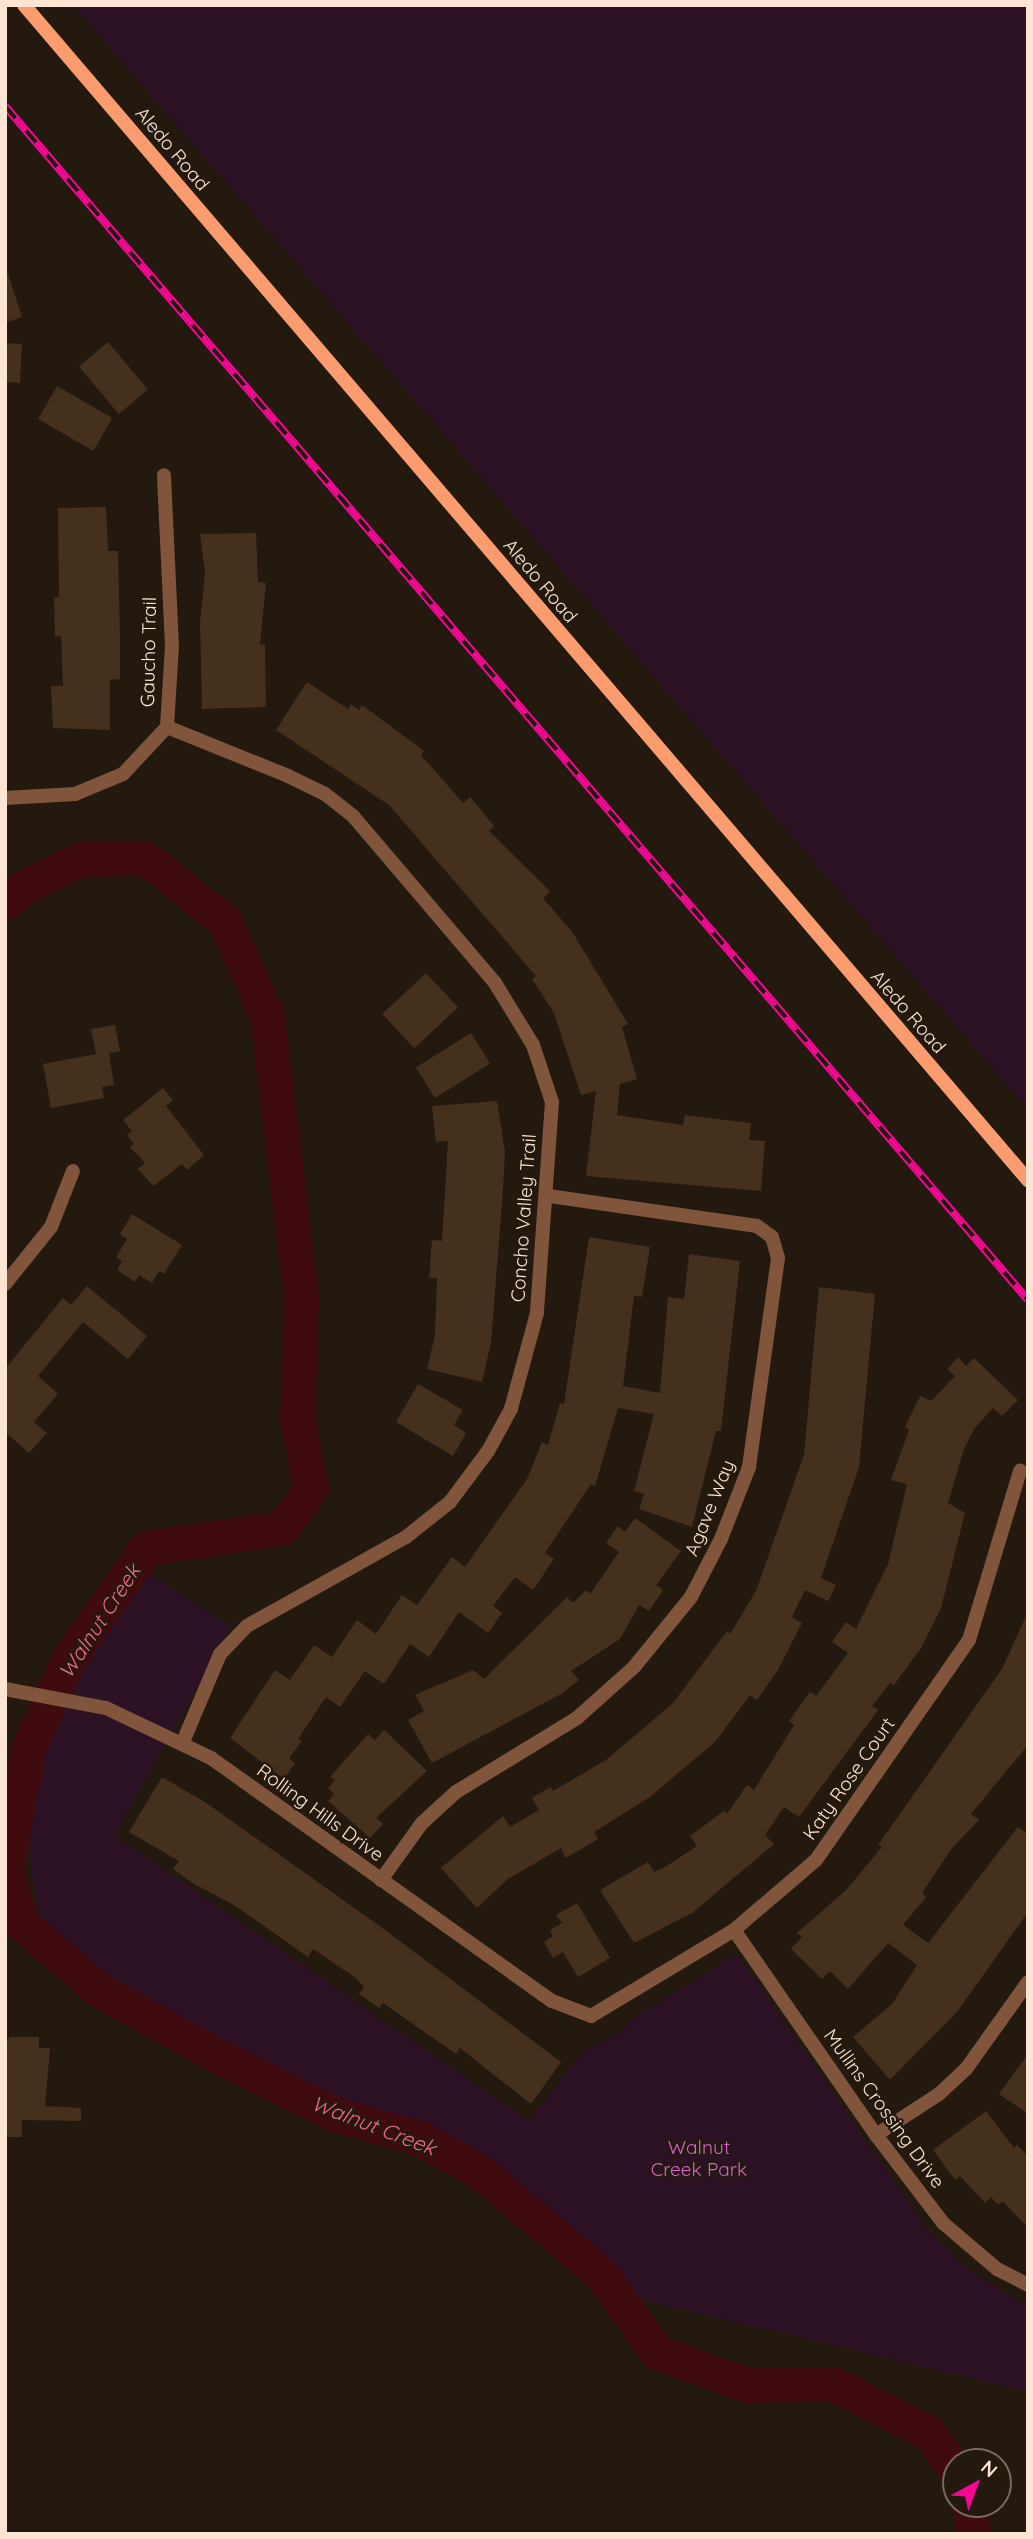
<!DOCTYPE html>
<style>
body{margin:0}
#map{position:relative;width:1033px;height:2539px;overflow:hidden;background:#23190f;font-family:Quicksand,sans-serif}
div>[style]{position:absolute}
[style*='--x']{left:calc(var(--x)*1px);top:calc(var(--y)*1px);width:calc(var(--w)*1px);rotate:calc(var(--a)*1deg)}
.green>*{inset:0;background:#2d1226}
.river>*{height:35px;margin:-17.5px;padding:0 17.5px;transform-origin:17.5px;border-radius:17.5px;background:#400b0e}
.building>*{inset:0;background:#44301c;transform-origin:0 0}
.street>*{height:14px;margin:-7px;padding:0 7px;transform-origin:7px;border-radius:7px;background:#81543c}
.secondary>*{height:14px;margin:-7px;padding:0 7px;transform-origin:7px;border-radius:7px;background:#fa9c6d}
.rail>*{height:8px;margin-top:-4px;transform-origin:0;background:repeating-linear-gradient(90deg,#23190f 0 16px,#f40894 0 32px);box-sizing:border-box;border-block:2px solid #f40894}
span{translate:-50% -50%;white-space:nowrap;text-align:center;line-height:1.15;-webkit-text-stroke:5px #23190f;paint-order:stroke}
.street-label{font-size:19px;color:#fde5d3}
.park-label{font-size:19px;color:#db61d4}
.water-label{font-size:21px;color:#fa6587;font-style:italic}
.frame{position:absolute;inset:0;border:7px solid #fde5d3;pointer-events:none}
.north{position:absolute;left:942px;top:2448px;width:70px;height:70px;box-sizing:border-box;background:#23190f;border:2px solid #7a6b5d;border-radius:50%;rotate:41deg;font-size:19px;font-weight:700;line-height:28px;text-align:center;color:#fde5d3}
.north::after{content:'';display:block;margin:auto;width:24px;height:32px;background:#f40894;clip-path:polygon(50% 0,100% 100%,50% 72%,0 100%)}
</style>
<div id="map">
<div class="green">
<i style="clip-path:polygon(73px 5px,1028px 5px,1028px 1109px)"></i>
<i style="clip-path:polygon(142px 1568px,231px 1627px,114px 1835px,529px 2121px,584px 2051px,621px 2033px,629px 2021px,737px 1954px,924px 2225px,961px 2265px,1028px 2307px,1028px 2391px,631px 2297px,474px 2159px,218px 2043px,134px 1999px,81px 1961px,40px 1915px,29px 1860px,29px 1805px,40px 1755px,109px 1616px)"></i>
</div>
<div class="river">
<i style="--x:5;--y:903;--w:23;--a:-41"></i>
<i style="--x:22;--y:888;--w:65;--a:-26.6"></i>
<i style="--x:80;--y:859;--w:65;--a:-0.9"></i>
<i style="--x:145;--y:858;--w:102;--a:38.2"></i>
<i style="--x:225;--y:921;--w:104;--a:66.1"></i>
<i style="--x:267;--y:1016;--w:285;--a:83.1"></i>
<i style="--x:301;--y:1299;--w:120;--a:91.9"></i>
<i style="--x:297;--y:1419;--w:70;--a:78.5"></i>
<i style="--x:311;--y:1488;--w:49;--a:125.9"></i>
<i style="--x:282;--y:1528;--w:137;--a:171.6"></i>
<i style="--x:146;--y:1548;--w:133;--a:125.2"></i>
<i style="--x:69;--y:1657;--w:101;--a:114"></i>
<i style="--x:28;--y:1749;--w:121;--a:100.5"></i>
<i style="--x:6;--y:1868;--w:57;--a:74.7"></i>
<i style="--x:21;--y:1923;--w:103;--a:40.7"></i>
<i style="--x:99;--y:1990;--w:136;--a:29"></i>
<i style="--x:218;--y:2056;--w:133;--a:26.4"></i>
<i style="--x:337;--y:2115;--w:86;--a:15.5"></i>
<i style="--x:420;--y:2138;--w:70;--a:29.8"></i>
<i style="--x:481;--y:2173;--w:155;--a:40"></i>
<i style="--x:600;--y:2273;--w:97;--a:54.2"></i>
<i style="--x:657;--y:2352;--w:96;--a:20.1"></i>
<i style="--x:747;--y:2385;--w:87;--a:-0.7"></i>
<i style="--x:834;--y:2384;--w:107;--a:27.3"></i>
<i style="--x:929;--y:2433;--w:47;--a:54.6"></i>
<i style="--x:969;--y:2504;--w:30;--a:81"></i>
</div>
<div class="building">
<i style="clip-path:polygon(8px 274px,22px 317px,5px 323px,5px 275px)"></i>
<i style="left:108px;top:342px;width:62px;height:38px;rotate:50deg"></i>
<i style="left:5px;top:343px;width:17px;height:39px;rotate:3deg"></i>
<i style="left:57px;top:386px;width:64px;height:38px;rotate:30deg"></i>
<i style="clip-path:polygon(106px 507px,108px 551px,118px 551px,120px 635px,120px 679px,110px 680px,110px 730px,53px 728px,51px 686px,63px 686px,61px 636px,55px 637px,54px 597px,59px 597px,58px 508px)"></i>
<i style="clip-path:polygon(256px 533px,258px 582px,266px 583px,260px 645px,265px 644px,266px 707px,202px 709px,200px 622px,205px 573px,200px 534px)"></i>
<i style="clip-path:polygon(307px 682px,348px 709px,351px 704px,359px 710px,362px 705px,424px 751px,421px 755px,463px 803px,470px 797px,494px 826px,489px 831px,550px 891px,543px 898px,573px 933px,628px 1024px,622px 1027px,637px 1079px,620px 1084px,617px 1115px,683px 1125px,685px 1115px,751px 1123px,749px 1140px,765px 1141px,761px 1191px,586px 1176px,596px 1091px,581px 1095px,554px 1013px,532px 979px,536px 976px,389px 805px,276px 730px)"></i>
<i style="left:426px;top:973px;width:47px;height:60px;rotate:47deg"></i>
<i style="clip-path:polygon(115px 1025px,120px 1051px,109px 1053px,114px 1085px,102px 1087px,104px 1098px,51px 1108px,43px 1064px,96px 1054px,91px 1029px)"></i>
<i style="left:471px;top:1033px;width:36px;height:65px;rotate:58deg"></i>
<i style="clip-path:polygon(163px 1088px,173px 1100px,166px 1106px,204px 1155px,187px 1170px,182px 1164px,153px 1186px,138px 1169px,145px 1163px,130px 1147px,134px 1144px,127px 1135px,132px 1131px,123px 1120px)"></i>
<i style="clip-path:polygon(497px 1101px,505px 1152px,503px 1190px,491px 1343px,482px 1382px,427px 1369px,435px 1335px,437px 1278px,429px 1278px,432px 1240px,442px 1241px,448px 1141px,436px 1142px,432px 1106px)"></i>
<i style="clip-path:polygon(132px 1214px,182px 1245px,164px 1274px,159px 1271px,152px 1283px,139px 1275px,135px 1282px,117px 1270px,122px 1261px,116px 1257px,127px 1239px,120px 1234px)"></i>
<i style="clip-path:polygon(589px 1237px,650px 1247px,642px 1297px,634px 1296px,623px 1386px,660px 1393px,668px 1297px,684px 1299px,689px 1254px,740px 1261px,721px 1431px,716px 1431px,692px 1527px,639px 1509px,644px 1494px,634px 1491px,654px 1414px,618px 1408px,595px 1486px,591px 1484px,545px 1553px,554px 1559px,533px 1590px,515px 1577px,493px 1606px,502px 1613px,488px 1633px,459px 1612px,429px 1657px,410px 1644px,384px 1684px,365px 1671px,340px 1707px,326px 1697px,298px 1739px,302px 1741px,289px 1758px,295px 1763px,284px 1779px,230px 1738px,275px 1670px,290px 1680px,314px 1645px,332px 1657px,357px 1620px,376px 1634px,402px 1595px,417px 1605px,452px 1557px,465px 1567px,527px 1479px,542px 1442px,548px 1445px,560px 1403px,564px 1404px)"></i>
<i style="clip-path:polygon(87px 1286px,147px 1336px,128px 1359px,83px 1322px,38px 1376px,58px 1394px,34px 1422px,47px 1433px,29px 1453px,5px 1432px,5px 1369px,63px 1298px,71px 1305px)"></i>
<i style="clip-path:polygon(819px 1287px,875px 1294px,859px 1467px,821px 1578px,836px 1585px,828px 1601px,805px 1590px,792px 1617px,802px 1623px,778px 1670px,757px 1700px,750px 1695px,715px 1742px,650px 1797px,594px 1832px,598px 1839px,566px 1858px,561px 1848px,508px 1879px,477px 1908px,441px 1868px,503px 1816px,510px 1827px,539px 1810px,532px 1798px,550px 1787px,553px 1791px,606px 1760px,673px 1703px,727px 1631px,730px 1634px,756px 1591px,804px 1455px)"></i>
<i style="clip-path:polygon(958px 1357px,966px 1366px,974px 1358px,1018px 1400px,1002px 1416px,993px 1408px,974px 1429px,964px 1449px,948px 1503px,965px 1513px,941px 1608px,921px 1648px,894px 1685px,890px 1683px,872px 1706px,878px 1710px,799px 1817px,784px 1807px,765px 1835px,774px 1844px,692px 1913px,634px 1943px,600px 1890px,648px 1862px,654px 1872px,665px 1867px,697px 1846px,690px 1836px,724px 1811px,727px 1814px,747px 1785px,754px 1790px,794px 1725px,789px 1721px,810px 1692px,816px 1696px,848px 1653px,832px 1642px,846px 1622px,856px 1629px,888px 1564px,907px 1484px,891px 1480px,909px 1430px,905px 1427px,920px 1396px,931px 1401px,955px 1376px,947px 1369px)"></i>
<i style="clip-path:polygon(418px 1384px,463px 1410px,454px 1425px,466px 1433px,453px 1456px,396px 1422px)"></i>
<i style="clip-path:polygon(635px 1518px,681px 1551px,656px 1585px,663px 1590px,649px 1611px,639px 1605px,620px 1639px,571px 1671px,579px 1680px,561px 1694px,432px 1763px,408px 1720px,424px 1711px,415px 1695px,473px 1670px,484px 1679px,567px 1597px,573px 1603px,586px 1590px,590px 1594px,619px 1552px,606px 1543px,618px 1526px,625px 1532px)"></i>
<i style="clip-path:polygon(1028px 1612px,1028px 1745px,971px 1814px,979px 1820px,952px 1848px,922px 1893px,926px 1897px,903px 1925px,928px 1943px,1018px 1827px,1028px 1834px,1028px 1912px,957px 2012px,890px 2080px,853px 2037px,892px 2004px,917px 1965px,888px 1943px,848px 1989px,830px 1971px,822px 1979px,791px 1949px,802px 1937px,797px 1933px,846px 1890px,882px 1847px,878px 1845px,1002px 1669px)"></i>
<i style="clip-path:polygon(384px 1730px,427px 1771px,376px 1818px,383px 1824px,370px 1838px,328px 1801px,334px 1794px,328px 1788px,335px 1780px,330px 1777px,368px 1734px,375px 1740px)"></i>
<i style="clip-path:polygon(162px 1777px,205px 1802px,381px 1927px,561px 2062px,531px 2104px,460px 2048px,456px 2054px,383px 2003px,379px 2008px,359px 1994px,364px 1987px,356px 1978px,313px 1949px,308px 1957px,234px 1905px,194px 1884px,173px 1869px,179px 1861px,129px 1832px)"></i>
<i style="clip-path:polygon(577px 1903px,610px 1958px,578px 1977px,563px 1952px,553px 1958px,544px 1942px,553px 1936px,550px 1930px,562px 1923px,556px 1915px)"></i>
<i style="clip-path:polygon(10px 2037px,39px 2037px,39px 2048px,50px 2048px,45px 2106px,81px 2108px,81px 2121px,22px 2120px,22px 2137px,5px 2137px,5px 2042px)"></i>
<i style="clip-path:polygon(1028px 2054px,1028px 2114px,999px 2094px)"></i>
<i style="clip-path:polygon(986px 2111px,1014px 2148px,1017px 2145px,1028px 2156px,1028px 2228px,1003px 2201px,998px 2205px,991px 2197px,985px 2203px,960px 2176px,955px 2180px,933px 2150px)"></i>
</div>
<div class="street">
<i style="--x:167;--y:727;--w:131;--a:22"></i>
<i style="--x:288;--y:776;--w:41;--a:25.9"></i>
<i style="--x:325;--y:794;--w:36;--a:38"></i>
<i style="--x:353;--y:816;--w:219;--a:49.6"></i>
<i style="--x:495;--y:983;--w:73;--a:58.5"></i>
<i style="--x:533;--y:1045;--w:60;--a:71.6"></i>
<i style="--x:552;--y:1102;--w:212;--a:94.1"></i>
<i style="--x:537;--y:1313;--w:99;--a:105.2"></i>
<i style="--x:511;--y:1409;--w:48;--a:118.7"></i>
<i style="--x:488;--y:1451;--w:64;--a:126.7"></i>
<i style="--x:450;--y:1502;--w:56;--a:141.5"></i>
<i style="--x:406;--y:1537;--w:182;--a:150.8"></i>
<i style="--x:247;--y:1626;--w:39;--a:134"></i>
<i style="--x:220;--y:1654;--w:95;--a:112.8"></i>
<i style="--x:5;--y:798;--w:70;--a:-3.3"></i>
<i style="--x:75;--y:794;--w:52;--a:-22.6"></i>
<i style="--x:123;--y:774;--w:64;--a:-46.9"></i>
<i style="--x:167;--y:727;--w:81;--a:-86.5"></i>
<i style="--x:172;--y:646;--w:171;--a:-92.7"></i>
<i style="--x:5;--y:1284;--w:73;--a:-51.1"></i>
<i style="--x:51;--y:1227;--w:60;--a:-68.6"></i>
<i style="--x:5;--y:1689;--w:103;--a:10.7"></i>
<i style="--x:106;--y:1708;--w:116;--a:25.5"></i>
<i style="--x:211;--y:1758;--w:419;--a:35.5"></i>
<i style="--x:552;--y:2001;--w:42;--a:21"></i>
<i style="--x:591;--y:2016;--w:167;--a:-31"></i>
<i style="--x:734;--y:1930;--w:108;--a:-40.5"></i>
<i style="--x:816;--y:1860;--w:268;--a:-55.2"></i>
<i style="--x:969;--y:1640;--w:177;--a:-73.2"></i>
<i style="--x:381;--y:1880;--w:70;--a:-54.3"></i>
<i style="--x:422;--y:1823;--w:46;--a:-42.4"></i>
<i style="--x:456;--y:1792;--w:142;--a:-31.4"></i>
<i style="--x:577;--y:1718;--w:76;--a:-41.8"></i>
<i style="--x:634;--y:1667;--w:90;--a:-50.8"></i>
<i style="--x:691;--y:1597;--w:65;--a:-62.7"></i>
<i style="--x:721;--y:1539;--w:77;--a:-68.7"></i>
<i style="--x:749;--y:1467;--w:211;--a:-82.1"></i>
<i style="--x:778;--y:1258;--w:22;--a:-106"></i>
<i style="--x:772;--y:1237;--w:19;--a:-144"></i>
<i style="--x:757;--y:1226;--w:211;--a:-171.8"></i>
<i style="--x:734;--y:1930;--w:249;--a:55.3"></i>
<i style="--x:876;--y:2135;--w:111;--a:52.7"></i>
<i style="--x:943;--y:2223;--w:71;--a:40.4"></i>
<i style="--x:997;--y:2269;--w:35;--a:27"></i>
<i style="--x:876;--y:2135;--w:75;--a:-33.1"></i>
<i style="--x:939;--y:2094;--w:37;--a:-43"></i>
<i style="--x:966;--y:2069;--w:107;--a:-54.5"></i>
</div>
<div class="secondary">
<i style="--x:24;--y:5;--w:1546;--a:49.49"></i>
</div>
<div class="rail">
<i style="--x:5;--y:106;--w:1572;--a:49.41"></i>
</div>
<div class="street-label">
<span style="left:172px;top:149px;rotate:50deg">Aledo Road</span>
<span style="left:540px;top:581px;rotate:50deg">Aledo Road</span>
<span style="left:149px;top:652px;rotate:-89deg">Gaucho Trail</span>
<span style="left:908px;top:1012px;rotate:49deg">Aledo Road</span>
<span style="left:524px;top:1218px;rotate:-86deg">Concho Valley Trail</span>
<span style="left:710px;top:1508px;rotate:-68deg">Agave Way</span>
<span style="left:849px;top:1779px;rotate:-55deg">Katy Rose Court</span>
<span style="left:320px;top:1813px;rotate:36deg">Rolling Hills Drive</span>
<span style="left:884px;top:2109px;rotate:54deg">Mullins Crossing Drive</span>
</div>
<div class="park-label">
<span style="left:699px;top:2159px">Walnut<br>Creek Park</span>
</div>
<div class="water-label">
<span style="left:99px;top:1621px;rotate:-57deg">Walnut Creek</span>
<span style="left:374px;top:2125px;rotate:21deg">Walnut Creek</span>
</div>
<div class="frame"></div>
<div class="north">N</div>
</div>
